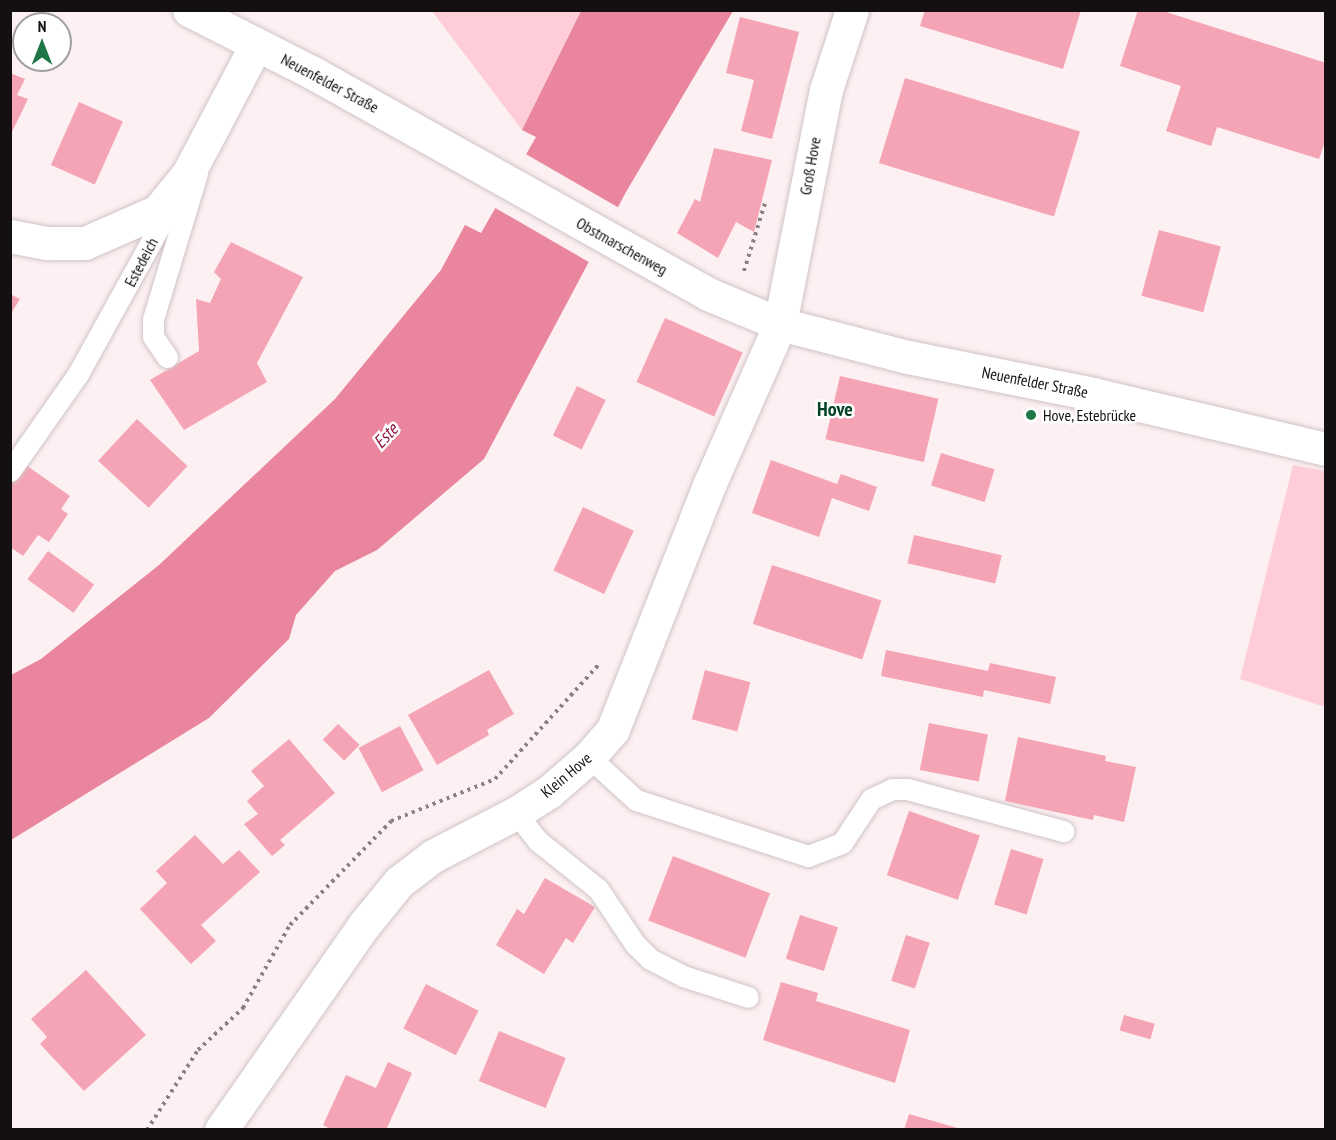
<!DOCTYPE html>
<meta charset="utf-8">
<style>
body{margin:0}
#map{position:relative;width:1336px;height:1140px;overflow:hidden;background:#fdf0f2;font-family:"PT Sans Narrow",sans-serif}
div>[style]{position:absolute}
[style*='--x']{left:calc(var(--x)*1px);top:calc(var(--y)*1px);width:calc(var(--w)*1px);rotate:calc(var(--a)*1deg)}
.green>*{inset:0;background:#fecdd7}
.water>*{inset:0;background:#e9859d}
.pier>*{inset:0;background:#fdf0f2;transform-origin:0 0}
.building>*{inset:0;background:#f5a4b5;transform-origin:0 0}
.path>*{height:4px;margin-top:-2px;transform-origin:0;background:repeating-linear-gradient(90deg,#8a8183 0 3px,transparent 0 7.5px)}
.roads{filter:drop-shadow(0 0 2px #d0c3c5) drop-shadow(0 0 2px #d0c3c5)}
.lane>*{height:21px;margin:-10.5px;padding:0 10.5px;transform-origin:10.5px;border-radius:10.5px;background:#fff}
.street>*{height:33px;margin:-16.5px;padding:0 16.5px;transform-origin:16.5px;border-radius:16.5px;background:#fff}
.secondary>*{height:33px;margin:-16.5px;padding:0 16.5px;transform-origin:16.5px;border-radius:16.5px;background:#fff}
.dots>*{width:16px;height:16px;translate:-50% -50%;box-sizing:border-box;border:3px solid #fff;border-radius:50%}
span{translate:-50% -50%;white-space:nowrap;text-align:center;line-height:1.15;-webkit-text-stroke:5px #fff;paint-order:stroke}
.street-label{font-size:16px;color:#141011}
.poi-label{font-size:16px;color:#141011}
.left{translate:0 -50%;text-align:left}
.water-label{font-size:18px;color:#8f1944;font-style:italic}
.quarter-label{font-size:20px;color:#054325;font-weight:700}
.frame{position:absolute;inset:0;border:12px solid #141011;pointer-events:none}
.north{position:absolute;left:12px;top:12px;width:60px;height:60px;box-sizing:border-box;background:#fff;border:2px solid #a19fa0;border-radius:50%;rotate:0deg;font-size:16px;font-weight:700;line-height:24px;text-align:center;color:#141011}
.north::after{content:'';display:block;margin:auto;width:21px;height:27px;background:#217648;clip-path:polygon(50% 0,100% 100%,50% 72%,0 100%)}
</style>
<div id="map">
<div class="green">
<i style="clip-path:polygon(432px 11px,581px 11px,522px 130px)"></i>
<i style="clip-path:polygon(1293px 465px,1325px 471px,1325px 707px,1240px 679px)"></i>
</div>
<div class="water">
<i style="clip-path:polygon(581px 11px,733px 11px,626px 192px,484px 459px,377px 550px,335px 571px,296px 615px,289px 639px,209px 718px,11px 840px,11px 675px,41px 659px,159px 565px,335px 399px,441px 270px,465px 225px,481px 233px,536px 137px,522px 130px)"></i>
</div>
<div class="pier">
<i style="left:524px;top:153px;width:112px;height:62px;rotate:30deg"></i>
</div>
<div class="building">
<i style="clip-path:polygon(925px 10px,1081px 10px,1063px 69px,920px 26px)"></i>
<i style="clip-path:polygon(1138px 10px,1160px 10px,1326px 63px,1326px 139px,1319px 159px,1217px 127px,1211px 146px,1166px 131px,1181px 86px,1120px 66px)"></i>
<i style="clip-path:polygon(740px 17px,799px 32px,772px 139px,741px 131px,754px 80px,726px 73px)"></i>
<i style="clip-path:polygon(10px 73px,25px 79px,17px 95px,28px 99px,10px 136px)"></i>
<i style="left:905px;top:78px;width:183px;height:89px;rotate:17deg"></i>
<i style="left:79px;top:102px;width:48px;height:69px;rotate:24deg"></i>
<i style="clip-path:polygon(714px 148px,772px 160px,754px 232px,736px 222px,718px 258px,677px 233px,695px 199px,700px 202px)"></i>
<i style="left:1159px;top:230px;width:64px;height:68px;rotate:15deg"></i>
<i style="clip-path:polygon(231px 242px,303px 277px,257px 363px,267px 382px,184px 430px,150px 380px,199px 351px,196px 299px,210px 303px,221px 279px,214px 272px)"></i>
<i style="clip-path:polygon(10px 294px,20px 299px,10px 315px)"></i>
<i style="left:665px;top:318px;width:85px;height:70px;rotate:24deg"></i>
<i style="left:840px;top:376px;width:101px;height:65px;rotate:13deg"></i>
<i style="left:577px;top:386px;width:32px;height:55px;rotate:26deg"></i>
<i style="left:137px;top:419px;width:69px;height:57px;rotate:43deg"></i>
<i style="left:941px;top:453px;width:56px;height:34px;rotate:17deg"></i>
<i style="clip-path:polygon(771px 460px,837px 484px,841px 474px,877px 487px,869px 511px,832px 498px,819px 537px,752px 513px)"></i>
<i style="clip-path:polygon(23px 463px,70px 496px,61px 509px,68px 514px,49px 542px,38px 535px,23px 556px,10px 547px,10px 482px)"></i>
<i style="left:583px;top:507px;width:56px;height:70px;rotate:25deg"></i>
<i style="left:914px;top:535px;width:90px;height:29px;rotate:13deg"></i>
<i style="left:48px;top:551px;width:57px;height:35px;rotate:36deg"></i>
<i style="left:772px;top:565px;width:115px;height:62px;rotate:18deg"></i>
<i style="clip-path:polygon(886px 650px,988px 671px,990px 663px,1056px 677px,1050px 704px,984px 690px,983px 697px,881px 676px)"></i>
<i style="clip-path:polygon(489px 670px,514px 714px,487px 730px,489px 735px,437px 765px,408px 715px)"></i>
<i style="left:705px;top:670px;width:47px;height:51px;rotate:15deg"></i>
<i style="left:929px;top:723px;width:60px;height:48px;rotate:11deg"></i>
<i style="left:338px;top:724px;width:30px;height:22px;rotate:44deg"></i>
<i style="left:400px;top:726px;width:50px;height:47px;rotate:62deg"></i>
<i style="clip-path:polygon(1018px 737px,1106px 756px,1105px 761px,1136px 767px,1124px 822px,1094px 815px,1093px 820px,1005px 801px)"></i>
<i style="clip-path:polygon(289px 739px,335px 793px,280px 840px,285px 845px,272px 856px,244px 824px,258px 814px,247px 801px,264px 786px,251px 771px)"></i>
<i style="left:909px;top:811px;width:75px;height:68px;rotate:19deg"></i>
<i style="clip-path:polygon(195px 835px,223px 864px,239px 850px,260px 872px,201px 925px,216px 941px,191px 964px,140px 909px,167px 883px,156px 871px)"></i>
<i style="left:1011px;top:849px;width:34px;height:58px;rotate:17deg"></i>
<i style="left:673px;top:856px;width:104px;height:69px;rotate:21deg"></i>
<i style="clip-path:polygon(545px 878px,595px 907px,573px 943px,566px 938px,544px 974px,496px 945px,517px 909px,524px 914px)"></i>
<i style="left:800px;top:915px;width:40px;height:46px;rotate:18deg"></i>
<i style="left:906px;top:935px;width:25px;height:48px;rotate:18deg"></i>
<i style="clip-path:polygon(86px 970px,146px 1035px,84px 1091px,40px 1044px,47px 1037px,31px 1019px)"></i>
<i style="clip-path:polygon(781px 982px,818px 993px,816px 1001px,910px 1030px,895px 1083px,763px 1040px)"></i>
<i style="left:426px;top:984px;width:59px;height:50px;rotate:27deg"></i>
<i style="left:1124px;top:1015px;width:32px;height:16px;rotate:16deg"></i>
<i style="left:499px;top:1031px;width:72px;height:54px;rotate:22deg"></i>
<i style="clip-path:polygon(388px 1062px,412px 1073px,386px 1130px,332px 1130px,323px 1125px,346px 1075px,376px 1088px)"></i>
<i style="clip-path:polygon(909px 1114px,961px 1129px,961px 1130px,904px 1130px)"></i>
</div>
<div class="path">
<i style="--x:744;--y:271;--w:71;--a:-72.8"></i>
<i style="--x:147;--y:1130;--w:95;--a:-57.5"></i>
<i style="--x:198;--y:1050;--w:62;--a:-43"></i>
<i style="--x:243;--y:1008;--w:95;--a:-60.5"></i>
<i style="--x:290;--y:925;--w:145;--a:-45.8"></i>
<i style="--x:391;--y:821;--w:112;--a:-22"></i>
<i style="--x:495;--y:779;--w:156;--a:-47.8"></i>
</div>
<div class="roads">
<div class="lane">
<i style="--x:167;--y:357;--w:25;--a:-124"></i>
<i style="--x:153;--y:336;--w:17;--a:-90"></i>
<i style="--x:153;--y:319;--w:152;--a:-73.2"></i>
<i style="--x:10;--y:471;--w:118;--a:-55"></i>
<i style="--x:78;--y:374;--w:194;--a:-61.1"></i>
<i style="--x:589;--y:757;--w:64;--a:42.5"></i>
<i style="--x:636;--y:800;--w:181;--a:18"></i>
<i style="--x:808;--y:856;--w:36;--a:-21"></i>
<i style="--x:842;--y:843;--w:53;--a:-56.6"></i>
<i style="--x:871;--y:799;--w:23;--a:-25"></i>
<i style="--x:892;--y:789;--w:15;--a:0"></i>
<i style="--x:907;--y:789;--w:162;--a:15.1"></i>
<i style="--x:516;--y:813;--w:36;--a:52"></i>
<i style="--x:538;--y:841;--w:77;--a:38.7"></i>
<i style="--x:598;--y:889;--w:66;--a:56.1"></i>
<i style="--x:635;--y:944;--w:21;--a:45"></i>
<i style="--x:650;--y:959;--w:37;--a:27"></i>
<i style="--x:683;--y:976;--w:68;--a:17.9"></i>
</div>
<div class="street">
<i style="--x:10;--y:236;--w:38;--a:11"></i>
<i style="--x:47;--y:243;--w:38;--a:0"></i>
<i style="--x:85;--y:243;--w:80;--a:-23.7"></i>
<i style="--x:158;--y:211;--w:48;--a:-51"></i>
<i style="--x:188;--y:174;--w:146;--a:-62.2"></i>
<i style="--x:780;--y:324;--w:238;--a:-78.9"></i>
<i style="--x:826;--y:90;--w:84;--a:-72"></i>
</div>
<div class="secondary">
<i style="--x:189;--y:10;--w:139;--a:26.9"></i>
<i style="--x:313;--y:73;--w:453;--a:29.2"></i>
<i style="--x:708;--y:294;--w:78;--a:22.6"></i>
<i style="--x:780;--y:324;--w:132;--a:14.5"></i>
<i style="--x:908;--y:357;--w:189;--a:11.3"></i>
<i style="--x:1093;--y:394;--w:239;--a:13.3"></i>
<i style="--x:221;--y:1130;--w:250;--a:-55.1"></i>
<i style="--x:364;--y:925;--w:55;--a:-50.9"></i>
<i style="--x:399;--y:882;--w:43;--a:-37.4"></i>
<i style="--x:433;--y:856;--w:93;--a:-27.4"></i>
<i style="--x:516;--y:813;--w:40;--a:-32.9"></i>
<i style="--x:550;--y:791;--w:52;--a:-41.1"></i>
<i style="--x:589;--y:757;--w:37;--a:-49"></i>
<i style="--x:613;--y:729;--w:264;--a:-68.5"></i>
<i style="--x:710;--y:483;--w:174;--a:-66.2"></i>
</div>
</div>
<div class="dots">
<i style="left:1031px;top:415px;background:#217648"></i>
</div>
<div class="street-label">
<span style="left:330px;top:83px;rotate:28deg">Neuenfelder Straße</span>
<span style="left:810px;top:166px;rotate:-80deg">Groß Hove</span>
<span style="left:622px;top:246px;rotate:29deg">Obstmarschenweg</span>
<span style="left:141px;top:262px;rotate:-62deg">Estedeich</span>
<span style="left:1035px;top:382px;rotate:11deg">Neuenfelder Straße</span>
<span style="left:566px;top:775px;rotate:-40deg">Klein Hove</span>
</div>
<div class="poi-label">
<span class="left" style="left:1043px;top:415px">Hove, Estebrücke</span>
</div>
<div class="water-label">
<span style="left:386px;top:436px;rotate:-47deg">Este</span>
</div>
<div class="quarter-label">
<span style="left:835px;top:409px">Hove</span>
</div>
<div class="frame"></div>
<div class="north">N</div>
</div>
